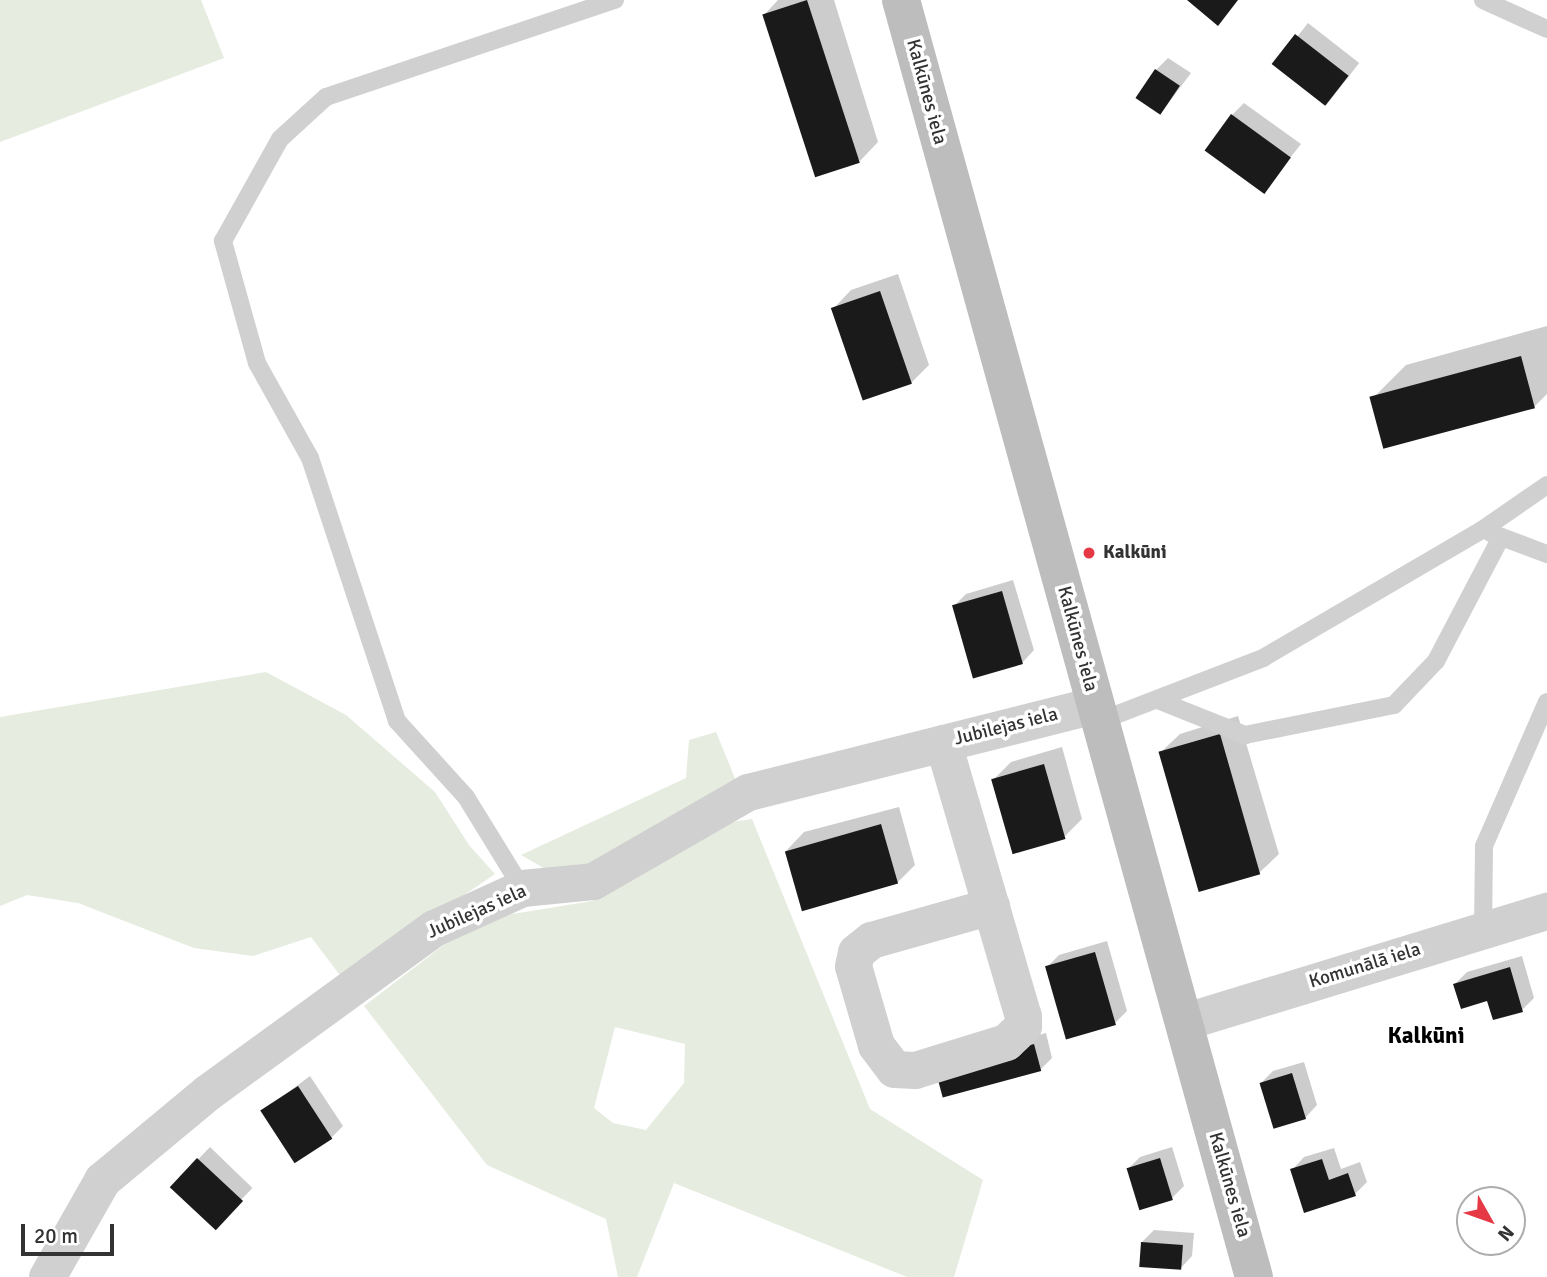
<!DOCTYPE html>
<meta charset="utf-8">
<style>
body{margin:0}
#map{position:relative;width:1547px;height:1277px;overflow:hidden;background:#fff;font-family:Signika,sans-serif}
div>[style]{position:absolute}
[style*='--x']{left:calc(var(--x)*1px);top:calc(var(--y)*1px);width:calc(var(--w)*1px);rotate:calc(var(--a)*1deg)}
.green>*{inset:0;background:#e6ecdf}
.shadow>*{inset:0;background:#0003;transform-origin:0 0}
.building>*{inset:0;background:#1a1a1a;transform-origin:0 0}
.lane>*{height:18px;margin:-9px;padding:0 9px;transform-origin:9px;border-radius:9px;background:#d0d0d0}
.street>*{height:37px;margin:-18.5px;padding:0 18.5px;transform-origin:18.5px;border-radius:18.5px;background:#d0d0d0}
.secondary>*{height:38px;margin:-19px;padding:0 19px;transform-origin:19px;border-radius:19px;background:#bdbdbd}
.dots>*{width:19px;height:19px;translate:-50% -50%;box-sizing:border-box;border:4px solid #fff;border-radius:50%}
span{translate:-50% -50%;white-space:nowrap;text-align:center;line-height:1.15;-webkit-text-stroke:7px #fff;paint-order:stroke}
.street-label{font-size:19px;color:#333}
.poi-label{font-size:19px;color:#333;font-weight:700}
.left{translate:0 -50%;text-align:left}
.quarter-label{font-size:23px;color:#000;font-weight:700}
.north{position:absolute;left:1456px;top:1186px;width:70px;height:70px;box-sizing:border-box;background:#fff;border:2px solid #adadad;border-radius:50%;rotate:130deg;font-size:19px;font-weight:700;line-height:28px;text-align:center;color:#333}
.north::after{content:'';display:block;margin:auto;width:24px;height:32px;background:#e63946;clip-path:polygon(50% 0,100% 100%,50% 72%,0 100%)}
.scale{position:absolute;left:21px;top:1224px;width:93px;height:32px;box-sizing:border-box;border:4px solid #333;border-top:0;padding-left:9px;font-size:21px;line-height:24px;white-space:nowrap;color:#333;-webkit-text-stroke:5px #fff;paint-order:stroke}
</style>
<div id="map">
<div class="green">
<i style="clip-path:polygon(0 0,201px 0,224px 58px,0 142px)"></i>
<i style="clip-path:polygon(266px 672px,346px 715px,435px 792px,469px 845px,495px 874px,342px 978px,311px 937px,253px 956px,194px 948px,78px 903px,27px 895px,0 906px,0 717px)"></i>
<i style="clip-path:polygon(716px 732px,739px 788px,563px 879px,521px 855px,686px 778px,689px 740px)"></i>
<i style="clip-path:polygon(evenodd,752px 819px,870px 1109px,983px 1180px,954px 1277px,907px 1277px,674px 1183px,637px 1277px,618px 1277px,606px 1219px,487px 1165px,364px 1006px,449px 941px,500px 916px,592px 901px,732px 822px,752px 819px,615px 1027px,685px 1044px,684px 1083px,646px 1130px,613px 1123px,594px 1108px,615px 1027px)"></i>
</div>
<div class="shadow">
<i style="clip-path:polygon(778px 0,834px 0,878px 142px,860px 161px,764px 15px)"></i>
<i style="left:1308px;top:23px;width:65px;height:53px;rotate:38deg"></i>
<i style="clip-path:polygon(1168px 58px,1191px 73px,1161px 113px,1156px 70px)"></i>
<i style="clip-path:polygon(1244px 103px,1301px 144px,1264px 191px,1232px 115px)"></i>
<i style="clip-path:polygon(898px 274px,929px 365px,911px 383px,833px 309px,851px 290px)"></i>
<i style="clip-path:polygon(1547px 326px,1547px 394px,1534px 407px,1372px 399px,1406px 365px)"></i>
<i style="clip-path:polygon(1013px 580px,1034px 650px,1022px 663px,954px 606px,966px 594px)"></i>
<i style="clip-path:polygon(1238px 716px,1279px 854px,1260px 872px,1161px 752px,1180px 734px)"></i>
<i style="clip-path:polygon(1062px 747px,1082px 819px,1064px 837px,993px 780px,1011px 762px)"></i>
<i style="clip-path:polygon(899px 807px,915px 865px,897px 883px,786px 851px,804px 832px)"></i>
<i style="clip-path:polygon(1107px 941px,1127px 1011px,1115px 1023px,1047px 967px,1059px 955px)"></i>
<i style="clip-path:polygon(1522px 956px,1534px 998px,1522px 1010px,1455px 984px,1467px 972px)"></i>
<i style="clip-path:polygon(1046px 1033px,1052px 1058px,1040px 1070px,950px 1059px)"></i>
<i style="clip-path:polygon(1304px 1062px,1317px 1105px,1305px 1118px,1261px 1083px,1273px 1071px)"></i>
<i style="clip-path:polygon(310px 1076px,343px 1126px,331px 1138px,263px 1111px)"></i>
<i style="left:210px;top:1147px;width:59px;height:56px;rotate:44deg"></i>
<i style="clip-path:polygon(1172px 1147px,1184px 1186px,1172px 1198px,1128px 1169px,1140px 1157px)"></i>
<i style="clip-path:polygon(1334px 1148px,1341px 1169px,1360px 1162px,1367px 1182px,1355px 1194px,1292px 1170px,1304px 1157px)"></i>
<i style="clip-path:polygon(1154px 1230px,1194px 1233px,1192px 1256px,1180px 1269px,1142px 1242px)"></i>
</div>
<div class="building">
<i style="left:807px;top:0;width:171px;height:47px;rotate:72deg"></i>
<i style="clip-path:polygon(1187px 0,1238px 0,1218px 26px)"></i>
<i style="left:1295px;top:34px;width:68px;height:38px;rotate:38deg"></i>
<i style="left:1155px;top:69px;width:30px;height:35px;rotate:34deg"></i>
<i style="left:1231px;top:114px;width:74px;height:45px;rotate:36deg"></i>
<i style="left:880px;top:291px;width:98px;height:52px;rotate:71deg"></i>
<i style="left:1521px;top:356px;width:54px;height:157px;rotate:75deg"></i>
<i style="left:1002px;top:591px;width:76px;height:52px;rotate:74deg"></i>
<i style="left:1220px;top:734px;width:146px;height:64px;rotate:74deg"></i>
<i style="left:1044px;top:764px;width:78px;height:55px;rotate:74deg"></i>
<i style="left:881px;top:824px;width:62px;height:100px;rotate:74deg"></i>
<i style="left:1095px;top:952px;width:76px;height:52px;rotate:74deg"></i>
<i style="clip-path:polygon(1510px 967px,1523px 1012px,1493px 1020px,1487px 1001px,1461px 1009px,1453px 984px)"></i>
<i style="left:1034px;top:1044px;width:28px;height:102px;rotate:75deg"></i>
<i style="left:1292px;top:1073px;width:48px;height:34px;rotate:73deg"></i>
<i style="left:298px;top:1086px;width:63px;height:45px;rotate:57deg"></i>
<i style="left:197px;top:1158px;width:63px;height:40px;rotate:43deg"></i>
<i style="left:1160px;top:1158px;width:44px;height:35px;rotate:73deg"></i>
<i style="clip-path:polygon(1322px 1159px,1329px 1180px,1348px 1173px,1356px 1196px,1304px 1213px,1290px 1169px)"></i>
<i style="left:1141px;top:1242px;width:42px;height:25px;rotate:4deg"></i>
</div>
<div class="lane">
<i style="--x:1483;--y:0;--w:70;--a:24.4"></i>
<i style="--x:1491;--y:533;--w:60;--a:20.6"></i>
<i style="--x:1160;--y:701;--w:92;--a:21.8"></i>
<i style="--x:1245;--y:735;--w:152;--a:-11.4"></i>
<i style="--x:1394;--y:705;--w:61;--a:-46.3"></i>
<i style="--x:1436;--y:661;--w:140;--a:-62.3"></i>
<i style="--x:1100;--y:721;--w:175;--a:-21.1"></i>
<i style="--x:1263;--y:658;--w:254;--a:-30.3"></i>
<i style="--x:1482;--y:530;--w:79;--a:-34.7"></i>
<i style="--x:522;--y:888;--w:107;--a:-121.6"></i>
<i style="--x:466;--y:797;--w:103;--a:-132.2"></i>
<i style="--x:397;--y:721;--w:277;--a:-108.3"></i>
<i style="--x:310;--y:458;--w:109;--a:-119.2"></i>
<i style="--x:257;--y:363;--w:127;--a:-105.6"></i>
<i style="--x:223;--y:241;--w:117;--a:-60.8"></i>
<i style="--x:280;--y:139;--w:62;--a:-42.4"></i>
<i style="--x:326;--y:97;--w:305;--a:-18.6"></i>
<i style="--x:1483;--y:930;--w:84;--a:-89.3"></i>
<i style="--x:1484;--y:846;--w:157;--a:-66.4"></i>
</div>
<div class="street">
<i style="--x:943;--y:743;--w:284;--a:73.7"></i>
<i style="--x:1023;--y:1016;--w:10;--a:90"></i>
<i style="--x:1023;--y:1026;--w:23;--a:137"></i>
<i style="--x:1006;--y:1042;--w:95;--a:162.9"></i>
<i style="--x:915;--y:1070;--w:21;--a:-177"></i>
<i style="--x:894;--y:1069;--w:30;--a:-127"></i>
<i style="--x:876;--y:1045;--w:82;--a:-106.2"></i>
<i style="--x:853;--y:966;--w:14;--a:-78"></i>
<i style="--x:856;--y:952;--w:19;--a:-39"></i>
<i style="--x:871;--y:940;--w:125;--a:-15.8"></i>
<i style="--x:1183;--y:1022;--w:381;--a:-17"></i>
<i style="--x:47;--y:1277;--w:112;--a:-60.4"></i>
<i style="--x:102;--y:1180;--w:138;--a:-39.7"></i>
<i style="--x:208;--y:1092;--w:279;--a:-36"></i>
<i style="--x:434;--y:928;--w:97;--a:-24.4"></i>
<i style="--x:522;--y:888;--w:71;--a:-5.6"></i>
<i style="--x:593;--y:881;--w:179;--a:-29.9"></i>
<i style="--x:748;--y:792;--w:358;--a:-14.1"></i>
</div>
<div class="secondary">
<i style="--x:901;--y:0;--w:1325;--a:74.55"></i>
</div>
<div class="dots">
<i style="left:1089px;top:553px;background:#e63946"></i>
</div>
<div class="street-label">
<span style="left:926px;top:92px;rotate:75deg">Kalkūnes iela</span>
<span style="left:1077px;top:639px;rotate:75deg">Kalkūnes iela</span>
<span style="left:1006px;top:727px;rotate:-14deg">Jubilejas iela</span>
<span style="left:477px;top:912px;rotate:-24deg">Jubilejas iela</span>
<span style="left:1365px;top:966px;rotate:-17deg">Komunālā iela</span>
<span style="left:1229px;top:1185px;rotate:74deg">Kalkūnes iela</span>
</div>
<div class="poi-label">
<span class="left" style="left:1103px;top:553px">Kalkūni</span>
</div>
<div class="quarter-label">
<span style="left:1426px;top:1036px">Kalkūni</span>
</div>
<div class="north">N</div>
<div class="scale">20 m</div>
</div>
